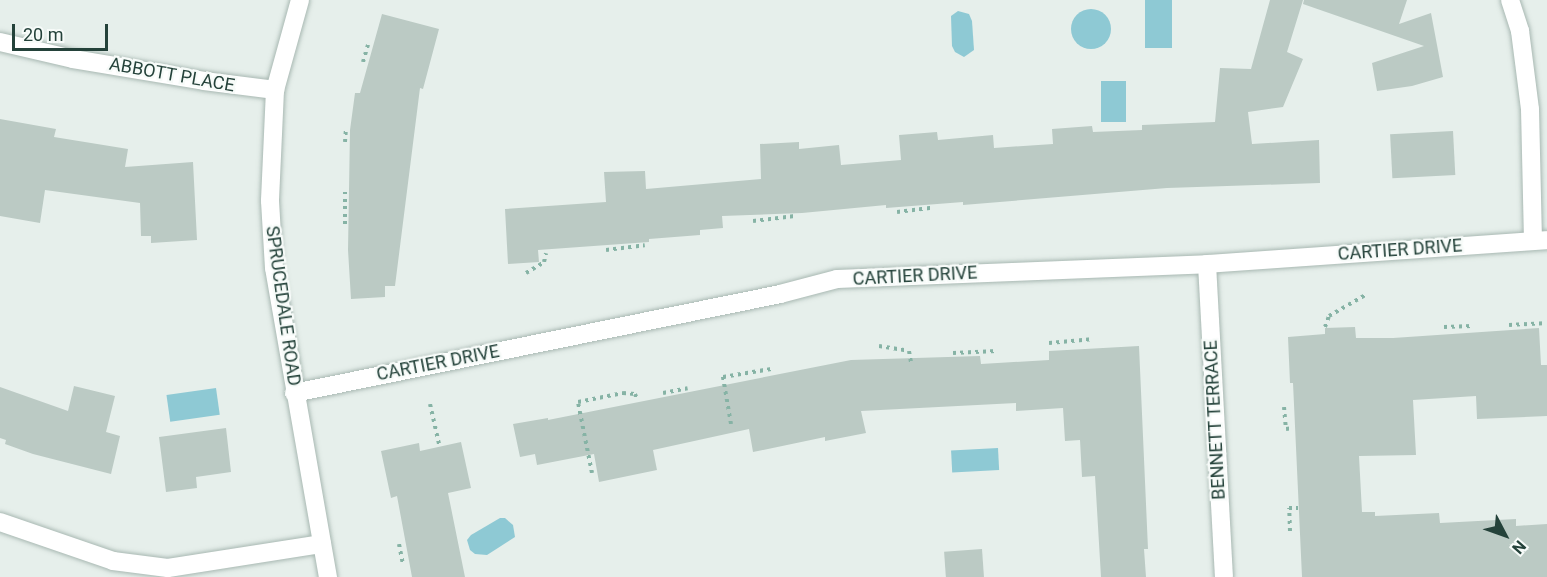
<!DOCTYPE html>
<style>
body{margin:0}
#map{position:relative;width:1547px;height:577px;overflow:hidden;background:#e6efeb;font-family:Roboto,sans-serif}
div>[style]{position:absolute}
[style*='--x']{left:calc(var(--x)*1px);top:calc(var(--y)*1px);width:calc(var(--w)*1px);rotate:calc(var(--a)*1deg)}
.water>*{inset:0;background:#8ec9d4;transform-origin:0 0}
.round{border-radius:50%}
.building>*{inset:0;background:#bbcac4;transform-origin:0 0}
.path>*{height:4px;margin-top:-2px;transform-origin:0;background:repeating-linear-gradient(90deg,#86b3a5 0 3px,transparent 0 7.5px)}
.roads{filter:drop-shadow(0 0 2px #a8b8b2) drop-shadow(0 0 2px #a8b8b2)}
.minor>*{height:18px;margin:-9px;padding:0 9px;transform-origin:9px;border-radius:9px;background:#fff}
span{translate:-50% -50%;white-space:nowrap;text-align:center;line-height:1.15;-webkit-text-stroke:4.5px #f7fbf9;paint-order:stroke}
.street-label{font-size:18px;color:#24423a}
.north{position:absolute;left:1475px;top:505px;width:60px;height:60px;-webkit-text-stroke:4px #f7fbf9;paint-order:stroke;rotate:131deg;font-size:16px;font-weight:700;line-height:24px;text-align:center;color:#24423a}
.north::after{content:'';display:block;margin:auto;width:21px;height:27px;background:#24423a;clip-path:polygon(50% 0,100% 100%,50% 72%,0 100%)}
.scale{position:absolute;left:12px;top:24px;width:96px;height:27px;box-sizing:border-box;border:3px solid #24423a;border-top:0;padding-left:8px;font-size:18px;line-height:21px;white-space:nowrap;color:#24423a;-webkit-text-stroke:4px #f7fbf9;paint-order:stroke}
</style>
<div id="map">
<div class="water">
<i style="left:1145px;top:0;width:27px;height:48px"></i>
<i class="round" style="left:1071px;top:9px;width:40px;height:40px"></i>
<i style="clip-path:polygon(958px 11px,969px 14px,972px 21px,974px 50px,964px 57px,955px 52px,952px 46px,951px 16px)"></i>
<i style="left:1101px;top:81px;width:25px;height:41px"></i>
<i style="left:216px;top:388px;width:27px;height:50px;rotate:82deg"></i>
<i style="left:998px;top:448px;width:22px;height:47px;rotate:87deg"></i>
<i style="clip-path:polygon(500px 518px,505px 518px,513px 525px,515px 537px,487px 555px,475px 554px,470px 550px,467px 540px,471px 535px)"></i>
</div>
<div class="building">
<i style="clip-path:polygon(1270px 0,1303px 0,1287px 52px,1303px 59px,1283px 107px,1248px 112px,1252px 144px,1319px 140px,1320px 183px,1167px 188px,963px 205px,963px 202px,886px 208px,886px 205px,802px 213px,722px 216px,723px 228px,700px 230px,700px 235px,649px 239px,649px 242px,538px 250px,539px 262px,508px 264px,505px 209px,606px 202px,604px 172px,645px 171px,646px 189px,761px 179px,760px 144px,799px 142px,799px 149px,839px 145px,841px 165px,901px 160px,899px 135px,937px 132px,938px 140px,993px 135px,994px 148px,1053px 144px,1052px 129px,1092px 126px,1093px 132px,1142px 130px,1142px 125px,1215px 122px,1220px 68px,1251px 69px)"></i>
<i style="clip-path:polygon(1304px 0,1407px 0,1399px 24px,1431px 13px,1443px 77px,1412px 86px,1377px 91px,1372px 63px,1424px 46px,1303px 4px)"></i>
<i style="clip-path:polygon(382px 14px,439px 29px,423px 89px,420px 88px,395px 286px,385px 286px,385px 297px,351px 299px,348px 250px,350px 130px,355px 93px,360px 93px)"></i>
<i style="clip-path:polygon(0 119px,56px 129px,54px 137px,128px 149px,125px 167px,193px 162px,197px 240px,151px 243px,151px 236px,141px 236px,140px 203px,45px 190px,40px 223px,0 216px)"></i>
<i style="left:1453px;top:131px;width:44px;height:63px;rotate:87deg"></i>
<i style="clip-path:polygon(1355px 327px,1356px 338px,1393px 338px,1539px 328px,1541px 365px,1547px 365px,1547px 416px,1477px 419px,1476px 396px,1413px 400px,1416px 455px,1359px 456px,1362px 512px,1375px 512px,1375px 516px,1439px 513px,1440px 523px,1516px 519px,1516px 526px,1547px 524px,1547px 577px,1302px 577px,1293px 383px,1290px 383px,1288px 337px,1325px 334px,1325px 328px)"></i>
<i style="clip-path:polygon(1139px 346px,1148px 549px,1144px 549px,1146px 577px,1101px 577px,1095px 476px,1082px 477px,1080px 440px,1065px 441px,1063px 408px,1016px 411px,1016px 403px,861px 411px,866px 433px,825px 441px,825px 437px,753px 452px,749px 429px,653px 450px,657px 470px,599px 482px,594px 454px,537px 465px,535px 454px,520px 457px,513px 424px,548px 418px,548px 420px,851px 360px,980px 356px,981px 364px,1049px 360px,1049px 351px)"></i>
<i style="clip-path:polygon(74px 386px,115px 396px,106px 432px,120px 436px,111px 474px,33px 454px,5px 444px,6px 440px,0 438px,0 387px,68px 411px)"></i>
<i style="clip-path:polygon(226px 428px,231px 472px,196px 477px,197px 488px,166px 492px,159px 437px)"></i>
<i style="clip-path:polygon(461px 442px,471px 488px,448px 493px,465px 577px,412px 577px,397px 496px,391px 498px,381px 451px,419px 443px,420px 451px)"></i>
<i style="left:982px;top:549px;width:28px;height:38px;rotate:86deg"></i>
</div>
<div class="path">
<i style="--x:363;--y:62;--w:18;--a:-74"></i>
<i style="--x:345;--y:142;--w:13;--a:-86"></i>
<i style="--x:897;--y:212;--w:35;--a:-7"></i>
<i style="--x:753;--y:221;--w:42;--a:-6.8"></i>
<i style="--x:345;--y:224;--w:32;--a:-90"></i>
<i style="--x:606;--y:250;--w:39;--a:-7"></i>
<i style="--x:526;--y:273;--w:21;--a:-31"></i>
<i style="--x:544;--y:262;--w:9;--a:-77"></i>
<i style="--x:1509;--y:325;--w:35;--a:-3"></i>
<i style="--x:1325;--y:327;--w:12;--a:-70"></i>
<i style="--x:1329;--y:316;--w:44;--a:-30.1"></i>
<i style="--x:1444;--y:327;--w:28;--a:-2"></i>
<i style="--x:1049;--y:343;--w:45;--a:-5.1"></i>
<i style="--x:879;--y:346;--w:30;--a:9"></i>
<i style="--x:909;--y:351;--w:11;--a:80"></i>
<i style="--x:953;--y:353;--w:44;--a:-2.6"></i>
<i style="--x:663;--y:393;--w:25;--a:-11"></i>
<i style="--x:430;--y:404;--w:41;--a:77.3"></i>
<i style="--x:1284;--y:407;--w:22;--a:85"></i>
<i style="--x:1286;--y:429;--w:7;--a:-8"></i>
<i style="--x:731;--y:424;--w:48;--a:-99.7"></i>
<i style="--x:723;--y:377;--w:49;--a:-9.5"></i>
<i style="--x:592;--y:473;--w:72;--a:-101.2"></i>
<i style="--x:578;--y:402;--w:46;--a:-11.3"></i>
<i style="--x:623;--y:393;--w:12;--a:5"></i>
<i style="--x:635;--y:394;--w:5;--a:68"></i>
<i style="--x:1290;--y:531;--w:23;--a:-92"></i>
<i style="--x:1289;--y:508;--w:9;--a:0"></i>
<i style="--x:399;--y:544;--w:21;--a:79"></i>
</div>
<div class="roads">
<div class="minor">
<i style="--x:300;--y:0;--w:93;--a:105.5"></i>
<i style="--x:275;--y:90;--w:111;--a:92.6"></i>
<i style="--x:270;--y:201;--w:67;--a:86.6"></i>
<i style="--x:274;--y:268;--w:314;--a:80.1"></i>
<i style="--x:1510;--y:0;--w:33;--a:72"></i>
<i style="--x:1520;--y:31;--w:79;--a:82.7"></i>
<i style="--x:1530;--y:109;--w:131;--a:88.7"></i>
<i style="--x:0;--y:42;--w:75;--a:13.1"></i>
<i style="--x:73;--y:59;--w:133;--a:9.5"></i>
<i style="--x:204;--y:81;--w:72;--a:7.2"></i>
<i style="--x:1207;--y:264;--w:313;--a:86.9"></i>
<i style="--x:294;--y:393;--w:496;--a:-11.5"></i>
<i style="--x:780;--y:294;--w:59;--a:-14.7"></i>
<i style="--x:837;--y:279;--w:370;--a:-2.3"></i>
<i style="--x:1207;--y:264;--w:341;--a:-4"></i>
<i style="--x:0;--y:522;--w:120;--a:19"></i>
<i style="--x:113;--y:561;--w:55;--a:7.3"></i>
<i style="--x:168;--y:568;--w:156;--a:-8.9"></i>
</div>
</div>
<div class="street-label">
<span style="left:172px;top:75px;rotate:10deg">ABBOTT PLACE</span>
<span style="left:1400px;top:250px;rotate:-4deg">CARTIER DRIVE</span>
<span style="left:915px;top:276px;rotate:-3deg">CARTIER DRIVE</span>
<span style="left:283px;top:306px;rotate:82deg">SPRUCEDALE ROAD</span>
<span style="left:438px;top:363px;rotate:-11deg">CARTIER DRIVE</span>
<span style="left:1215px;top:420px;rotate:-93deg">BENNETT TERRACE</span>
</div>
<div class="north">N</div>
<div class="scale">20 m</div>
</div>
